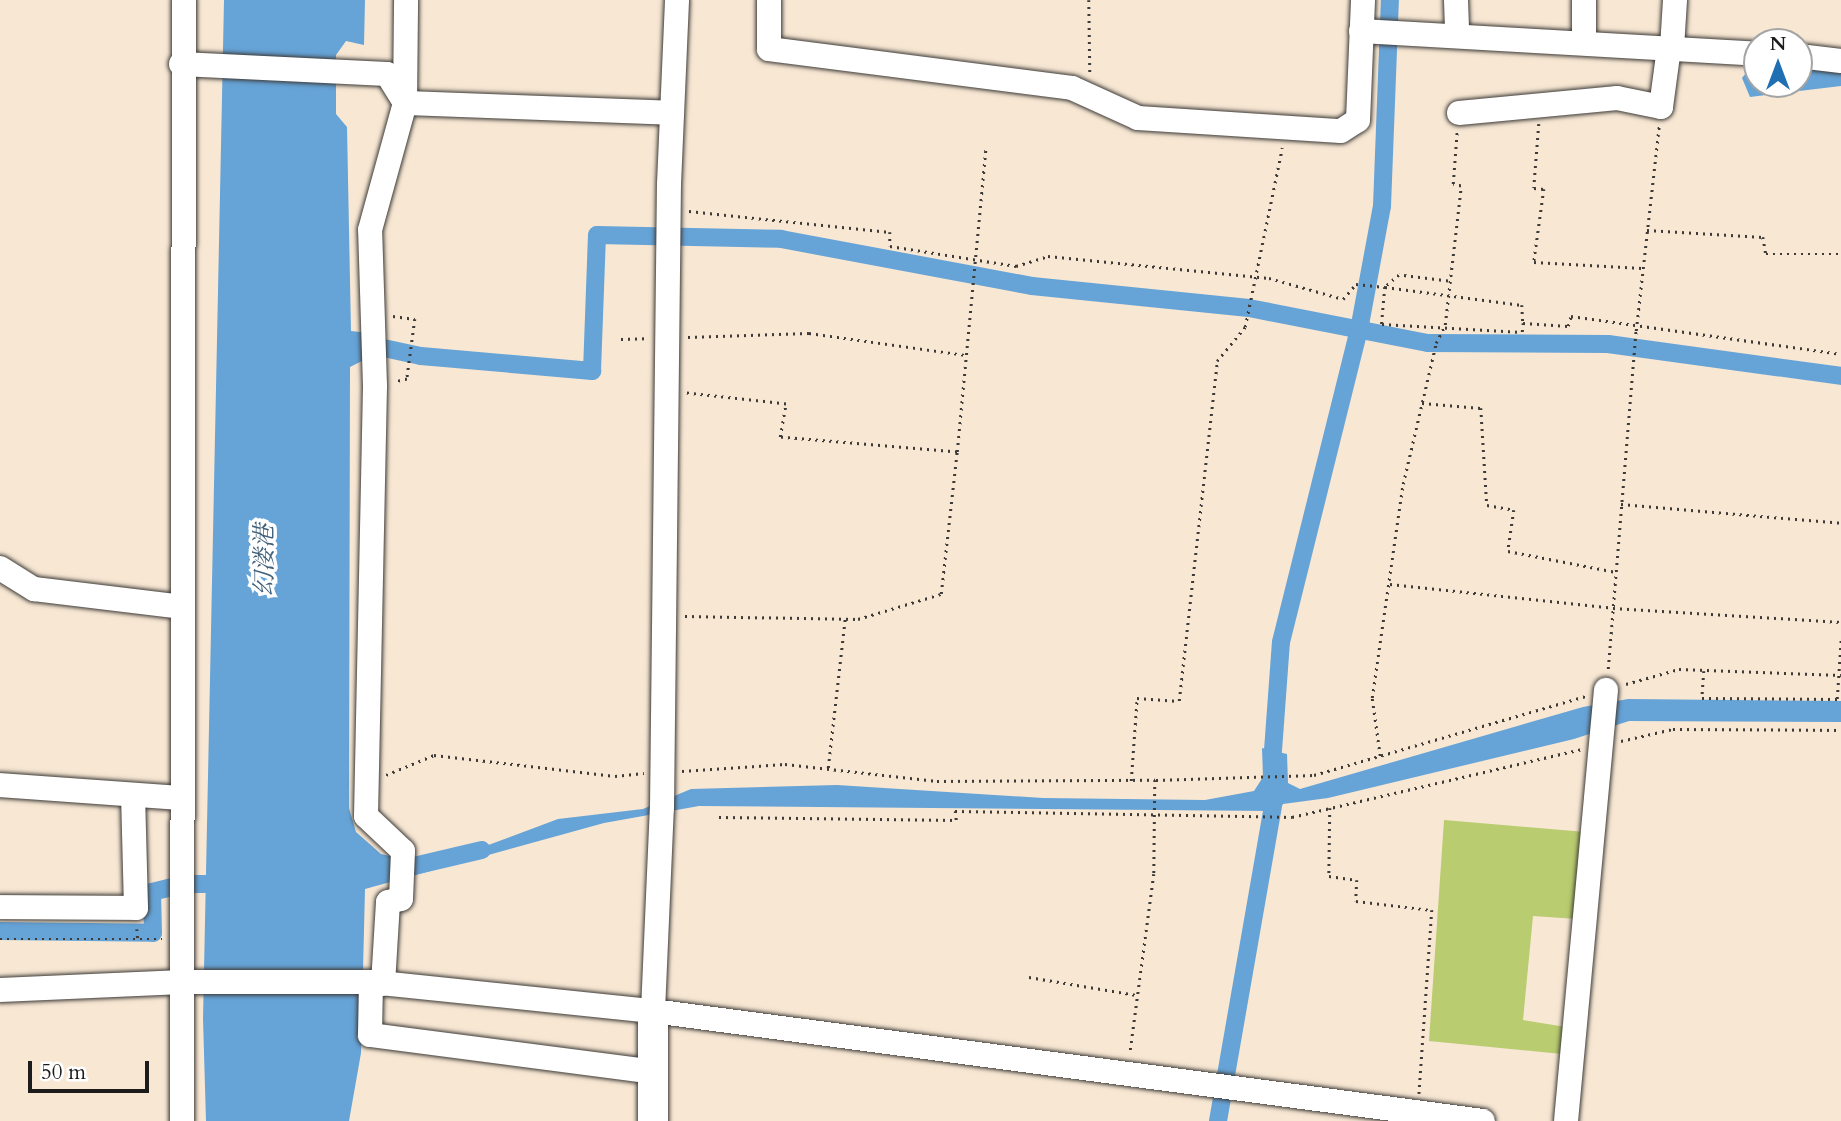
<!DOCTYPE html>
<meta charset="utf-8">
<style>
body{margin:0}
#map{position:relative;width:1841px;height:1121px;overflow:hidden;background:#f7e7d3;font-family:Cardo,"Noto Serif SC",serif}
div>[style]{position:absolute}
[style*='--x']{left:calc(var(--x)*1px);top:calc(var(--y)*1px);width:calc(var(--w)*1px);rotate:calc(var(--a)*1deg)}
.green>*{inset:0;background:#b9cc6f}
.water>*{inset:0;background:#66a3d7}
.canal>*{height:18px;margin:-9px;padding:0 9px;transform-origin:9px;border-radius:9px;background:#66a3d7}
.path>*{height:2.5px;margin-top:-1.25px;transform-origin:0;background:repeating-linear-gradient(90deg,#3d3a37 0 2px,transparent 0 7px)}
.roads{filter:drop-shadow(0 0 2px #3d3a37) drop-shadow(0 0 2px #3d3a37)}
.minor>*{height:24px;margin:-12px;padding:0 12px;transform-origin:12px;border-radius:12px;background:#fff}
.major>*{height:30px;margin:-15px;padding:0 15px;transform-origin:15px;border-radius:15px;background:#fff}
span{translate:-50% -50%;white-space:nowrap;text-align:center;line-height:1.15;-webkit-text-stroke:7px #fff;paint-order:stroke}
.water-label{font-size:24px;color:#41607a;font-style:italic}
.north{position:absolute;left:1743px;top:28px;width:70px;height:70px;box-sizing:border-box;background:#fff;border:2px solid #a4a4a4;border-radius:50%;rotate:0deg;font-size:19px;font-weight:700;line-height:28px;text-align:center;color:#1c1c1c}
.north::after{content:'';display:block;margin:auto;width:24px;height:32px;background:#1f6fb2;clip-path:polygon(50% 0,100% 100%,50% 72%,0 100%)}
.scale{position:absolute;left:28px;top:1061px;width:121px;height:32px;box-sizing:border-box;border:4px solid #1c1c1c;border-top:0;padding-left:9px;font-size:21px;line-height:24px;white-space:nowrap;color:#1c1c1c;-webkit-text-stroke:5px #fff;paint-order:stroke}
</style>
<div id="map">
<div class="green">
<i style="clip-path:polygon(1444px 820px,1585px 832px,1577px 919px,1533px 916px,1523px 1020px,1566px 1027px,1562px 1054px,1429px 1041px)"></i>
</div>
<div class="water">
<i style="clip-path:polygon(224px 0,365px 0,364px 45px,346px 41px,336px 55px,336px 114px,347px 127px,351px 331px,368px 333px,368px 358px,350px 367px,349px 808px,356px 832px,381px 854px,432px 866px,558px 819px,643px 809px,691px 789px,837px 785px,1043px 798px,1205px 800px,1254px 791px,1263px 777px,1262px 748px,1287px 754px,1288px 783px,1300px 789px,1583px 707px,1628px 699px,1841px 701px,1841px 722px,1629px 721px,1574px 739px,1328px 798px,1283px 804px,1278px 811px,699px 806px,604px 823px,365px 889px,361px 1053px,349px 1121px,206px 1121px,203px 1019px)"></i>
<i style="clip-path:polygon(1756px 60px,1757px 84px,1799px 84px,1799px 66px,1841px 71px,1841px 86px,1750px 97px,1742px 78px)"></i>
</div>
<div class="canal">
<i style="--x:365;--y:344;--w:57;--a:12.1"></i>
<i style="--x:421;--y:356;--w:172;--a:5"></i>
<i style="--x:592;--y:371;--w:136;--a:-87.9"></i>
<i style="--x:597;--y:235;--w:184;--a:1.2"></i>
<i style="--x:781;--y:239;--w:255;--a:10.6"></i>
<i style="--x:1032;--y:286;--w:218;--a:5.8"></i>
<i style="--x:1249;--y:308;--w:182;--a:11.1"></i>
<i style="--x:1428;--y:343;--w:180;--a:0.3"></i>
<i style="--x:1608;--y:344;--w:235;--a:7.8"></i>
<i style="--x:401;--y:869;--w:83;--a:-13.2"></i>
<i style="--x:0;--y:931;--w:153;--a:0.7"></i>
<i style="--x:153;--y:933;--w:41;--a:-91.4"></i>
<i style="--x:152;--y:892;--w:32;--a:-14"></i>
<i style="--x:183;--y:884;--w:47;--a:0"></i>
<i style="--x:1218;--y:1121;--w:326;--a:-80.1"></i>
<i style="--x:1274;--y:800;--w:36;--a:-93"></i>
<i style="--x:1272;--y:764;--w:122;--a:-85.8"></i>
<i style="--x:1281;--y:642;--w:322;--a:-76"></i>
<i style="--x:1359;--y:330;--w:126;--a:-79.5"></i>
<i style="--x:1382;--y:206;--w:206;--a:-87.8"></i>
</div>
<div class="path">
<i style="--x:1089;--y:0;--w:74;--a:89.2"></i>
<i style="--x:1539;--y:124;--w:64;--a:94.5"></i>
<i style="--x:1534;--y:188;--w:10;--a:6"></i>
<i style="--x:1544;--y:189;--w:74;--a:97.8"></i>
<i style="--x:1534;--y:262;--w:108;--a:3.2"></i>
<i style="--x:689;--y:211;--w:202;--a:6"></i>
<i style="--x:890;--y:232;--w:14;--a:90"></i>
<i style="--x:890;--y:246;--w:128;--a:9"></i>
<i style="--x:1016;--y:266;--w:34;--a:-17"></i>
<i style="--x:1048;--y:256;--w:222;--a:5.7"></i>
<i style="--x:1269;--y:278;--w:77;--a:15.8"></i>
<i style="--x:1343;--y:299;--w:20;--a:-49"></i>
<i style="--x:1356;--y:284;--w:29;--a:6"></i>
<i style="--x:1385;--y:287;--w:138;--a:7.5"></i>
<i style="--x:1522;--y:305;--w:18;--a:87"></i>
<i style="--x:1523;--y:323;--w:45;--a:3.8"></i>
<i style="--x:1568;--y:326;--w:10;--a:-73"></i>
<i style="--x:1571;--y:316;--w:273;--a:8"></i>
<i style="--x:1647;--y:230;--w:116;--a:3.5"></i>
<i style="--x:1763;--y:237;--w:17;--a:80"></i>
<i style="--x:1766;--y:254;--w:75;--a:0"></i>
<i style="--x:1448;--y:281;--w:49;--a:-173"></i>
<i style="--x:1399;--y:275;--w:18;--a:139"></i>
<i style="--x:1385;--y:287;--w:37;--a:95"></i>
<i style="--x:1382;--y:324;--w:140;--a:3.3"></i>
<i style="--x:1522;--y:332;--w:9;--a:-84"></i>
<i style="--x:393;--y:316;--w:22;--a:8"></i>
<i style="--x:415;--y:319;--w:61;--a:97.6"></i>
<i style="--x:407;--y:379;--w:12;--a:166"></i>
<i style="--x:688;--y:337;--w:121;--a:-1.9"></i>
<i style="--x:809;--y:333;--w:159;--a:8"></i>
<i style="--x:621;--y:339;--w:25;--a:-2"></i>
<i style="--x:1422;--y:403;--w:59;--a:4.8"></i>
<i style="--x:1481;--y:408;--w:97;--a:86.5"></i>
<i style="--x:1487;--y:505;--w:27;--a:10"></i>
<i style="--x:1514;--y:510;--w:41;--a:98.3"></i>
<i style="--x:1508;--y:551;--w:110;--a:11"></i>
<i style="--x:957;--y:452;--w:307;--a:-84.6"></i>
<i style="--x:1621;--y:504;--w:221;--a:4.9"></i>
<i style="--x:1390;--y:584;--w:224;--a:6.1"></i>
<i style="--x:1613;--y:608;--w:228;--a:3.5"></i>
<i style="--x:685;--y:616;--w:173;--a:1"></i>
<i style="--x:858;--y:619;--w:87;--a:-16.8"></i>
<i style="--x:941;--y:594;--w:143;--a:-83.6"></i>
<i style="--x:957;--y:452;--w:178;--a:-175.2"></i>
<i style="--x:780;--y:437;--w:34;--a:-80"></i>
<i style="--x:786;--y:404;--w:100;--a:-173.7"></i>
<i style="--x:1608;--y:669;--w:339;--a:-85.3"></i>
<i style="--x:1636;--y:331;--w:207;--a:-83.6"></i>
<i style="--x:1704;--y:671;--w:27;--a:94"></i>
<i style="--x:1702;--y:698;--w:135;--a:0.4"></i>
<i style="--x:1837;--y:699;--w:61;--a:-86.2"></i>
<i style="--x:1626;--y:684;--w:55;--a:-15.8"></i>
<i style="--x:1679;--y:669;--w:162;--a:2.1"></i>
<i style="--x:1621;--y:741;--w:53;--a:-13"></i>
<i style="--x:1673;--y:729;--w:168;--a:0.3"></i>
<i style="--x:1380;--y:756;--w:59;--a:-97.9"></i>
<i style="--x:1372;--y:698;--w:216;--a:-81.8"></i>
<i style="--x:1403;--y:484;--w:145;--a:-76.8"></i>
<i style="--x:1436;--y:343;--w:20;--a:-63"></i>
<i style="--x:1445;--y:325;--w:140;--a:-83.4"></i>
<i style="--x:1461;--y:186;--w:8;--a:-166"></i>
<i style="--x:1453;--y:184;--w:53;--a:-85.7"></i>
<i style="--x:828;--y:768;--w:151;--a:-83.5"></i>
<i style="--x:682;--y:771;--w:103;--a:-3.9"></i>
<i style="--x:785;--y:764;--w:153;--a:6.4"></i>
<i style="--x:937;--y:781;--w:218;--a:-0.3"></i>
<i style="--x:1155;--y:780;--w:94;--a:90.6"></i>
<i style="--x:1154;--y:874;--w:181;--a:97.6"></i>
<i style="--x:386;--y:775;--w:52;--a:-22.6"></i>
<i style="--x:434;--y:755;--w:182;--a:6.6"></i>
<i style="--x:615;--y:776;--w:29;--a:-6"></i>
<i style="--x:1156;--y:780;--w:158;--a:-1.8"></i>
<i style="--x:1314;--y:775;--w:283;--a:-16.2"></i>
<i style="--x:1131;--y:781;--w:83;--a:-85.9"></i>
<i style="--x:1137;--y:698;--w:42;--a:4.1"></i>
<i style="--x:1179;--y:701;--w:342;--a:-83.6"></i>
<i style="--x:1217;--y:361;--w:44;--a:-50.5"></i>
<i style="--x:1245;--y:327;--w:183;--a:-78.3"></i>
<i style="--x:1330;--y:808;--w:68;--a:90.8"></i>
<i style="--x:1329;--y:876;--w:28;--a:8"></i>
<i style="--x:1357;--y:880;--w:21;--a:93"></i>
<i style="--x:1356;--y:901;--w:77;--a:6.8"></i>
<i style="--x:1432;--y:910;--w:184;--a:94"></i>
<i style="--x:719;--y:817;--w:237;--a:0.7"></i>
<i style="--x:956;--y:820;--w:9;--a:-96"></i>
<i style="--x:955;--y:811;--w:337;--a:1"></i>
<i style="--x:1292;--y:817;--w:297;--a:-13.2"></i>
<i style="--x:137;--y:929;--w:12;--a:85"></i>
<i style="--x:0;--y:939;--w:162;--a:0"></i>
<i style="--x:1029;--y:977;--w:109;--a:9.5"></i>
</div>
<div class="roads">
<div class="minor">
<i style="--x:769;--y:0;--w:49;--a:90"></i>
<i style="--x:769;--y:49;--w:305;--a:7.3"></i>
<i style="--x:1072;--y:88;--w:72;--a:24.4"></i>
<i style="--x:1138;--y:118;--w:203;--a:3.7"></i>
<i style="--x:1341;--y:131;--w:20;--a:-33"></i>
<i style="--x:1358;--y:120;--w:120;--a:-87.6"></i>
<i style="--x:1456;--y:0;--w:35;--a:88"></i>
<i style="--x:1584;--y:0;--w:43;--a:90"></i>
<i style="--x:1361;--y:31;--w:397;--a:3.3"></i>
<i style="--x:1672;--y:48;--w:48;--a:-86.4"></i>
<i style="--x:1799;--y:56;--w:42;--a:6.8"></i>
<i style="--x:181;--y:64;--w:206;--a:2.8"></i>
<i style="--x:387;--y:74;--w:34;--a:58"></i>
<i style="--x:405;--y:103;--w:267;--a:2.1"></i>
<i style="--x:1459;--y:113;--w:159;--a:-5.4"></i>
<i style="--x:1617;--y:98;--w:45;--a:11.6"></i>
<i style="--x:1661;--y:107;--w:60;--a:-82.3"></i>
<i style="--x:0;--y:568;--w:40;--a:32"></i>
<i style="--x:34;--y:589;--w:150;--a:6.9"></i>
<i style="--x:0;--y:785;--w:183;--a:4.1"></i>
<i style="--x:0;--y:907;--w:136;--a:0.4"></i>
<i style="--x:136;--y:908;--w:113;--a:-91.5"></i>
<i style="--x:371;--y:982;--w:53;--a:91.1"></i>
<i style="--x:370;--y:1035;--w:285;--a:7.4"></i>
<i style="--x:383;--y:984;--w:82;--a:-86.5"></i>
<i style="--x:388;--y:902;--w:13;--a:-13"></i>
<i style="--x:401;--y:899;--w:48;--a:-87.6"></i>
<i style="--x:403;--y:851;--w:51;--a:-136.6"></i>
<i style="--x:366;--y:816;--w:430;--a:-88.8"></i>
<i style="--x:375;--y:386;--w:156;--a:-91.8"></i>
<i style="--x:370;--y:230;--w:132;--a:-74.6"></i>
<i style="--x:405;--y:103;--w:103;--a:-89.4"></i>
<i style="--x:0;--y:990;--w:183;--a:-2.5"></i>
<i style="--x:183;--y:982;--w:188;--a:0"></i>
<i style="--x:371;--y:982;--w:283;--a:5.9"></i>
<i style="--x:653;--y:1011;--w:837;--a:7.55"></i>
<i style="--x:653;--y:1011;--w:203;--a:-87.5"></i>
<i style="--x:662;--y:808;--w:624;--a:-89.36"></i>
<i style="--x:669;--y:184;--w:184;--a:-87.5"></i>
<i style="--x:182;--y:1121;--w:1121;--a:-89.9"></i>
<i style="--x:1566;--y:1121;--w:433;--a:-84.7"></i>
</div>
<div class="major">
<i style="--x:653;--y:1011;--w:110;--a:90"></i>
</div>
</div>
<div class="water-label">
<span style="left:265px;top:560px;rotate:-90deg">幻溇港</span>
</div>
<div class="north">N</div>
<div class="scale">50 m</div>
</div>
